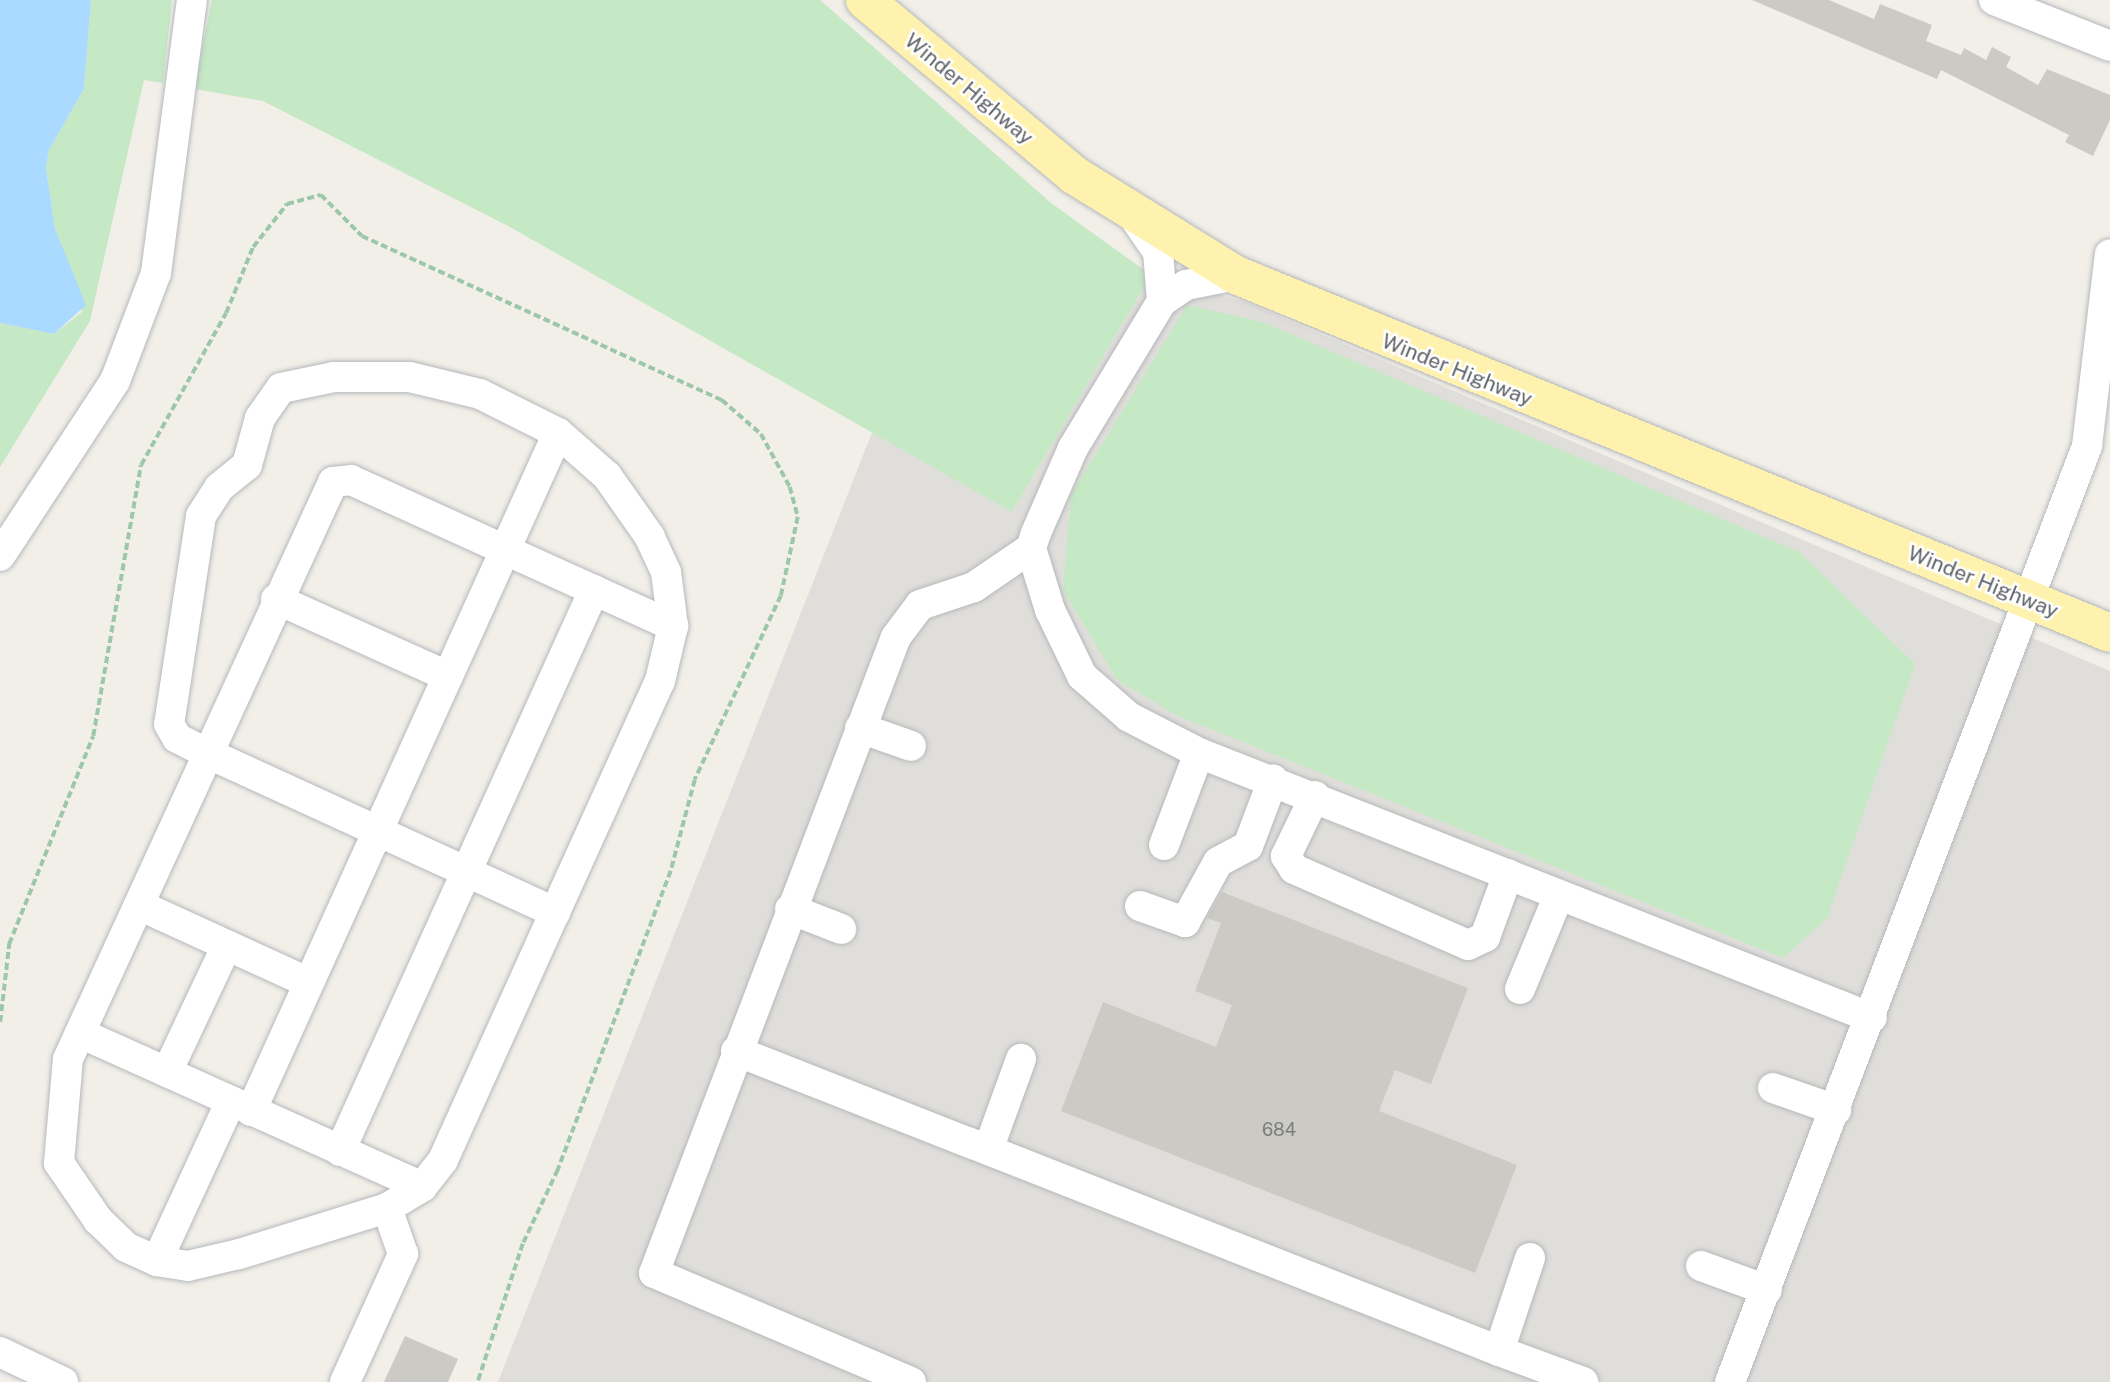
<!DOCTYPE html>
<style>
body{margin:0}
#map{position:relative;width:2110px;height:1382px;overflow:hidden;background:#f1efe8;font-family:"Public Sans",sans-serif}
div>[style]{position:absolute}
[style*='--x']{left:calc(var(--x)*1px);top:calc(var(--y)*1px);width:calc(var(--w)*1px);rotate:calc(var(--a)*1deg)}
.industrial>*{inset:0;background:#e0deda}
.green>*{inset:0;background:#c5e8c5}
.water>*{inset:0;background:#aadaff}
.building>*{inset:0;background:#cccac5}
.path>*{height:3.5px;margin-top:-1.75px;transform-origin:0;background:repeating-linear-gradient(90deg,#9cc7a9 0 7px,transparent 0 10.5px)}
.roads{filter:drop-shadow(0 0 2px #b5b8bc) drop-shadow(0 0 2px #b5b8bc)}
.minor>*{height:30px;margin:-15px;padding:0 15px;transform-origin:15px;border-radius:15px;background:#fff}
.major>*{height:38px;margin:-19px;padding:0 19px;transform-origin:19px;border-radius:19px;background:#fff2af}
span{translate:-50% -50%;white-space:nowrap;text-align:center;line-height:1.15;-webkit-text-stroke:5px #fff;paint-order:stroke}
.number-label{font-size:18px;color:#7a7d7f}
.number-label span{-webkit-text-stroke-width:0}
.street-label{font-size:21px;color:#5f6368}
</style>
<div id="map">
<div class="industrial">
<i style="clip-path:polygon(1151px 275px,1248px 303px,2110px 671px,2110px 1382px,498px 1382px,873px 430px,1012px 512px)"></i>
</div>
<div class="green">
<i style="clip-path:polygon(91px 0,172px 0,163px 83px,144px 80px,90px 321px,0 467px,0 323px,54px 334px,82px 312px,55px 229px,46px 168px,49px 150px,84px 89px)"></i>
<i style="clip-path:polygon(212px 0,820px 0,1051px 203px,1151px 275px,1012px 512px,510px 227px,263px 101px,194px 89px)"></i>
<i style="clip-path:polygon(1187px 305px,1263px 322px,1799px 552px,1915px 664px,1827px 918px,1783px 958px,1178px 716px,1117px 680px,1063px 590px,1071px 495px)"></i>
</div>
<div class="water">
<i style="clip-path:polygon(0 0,91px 0,84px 89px,49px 150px,46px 168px,55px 229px,86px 305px,54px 334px,0 323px)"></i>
</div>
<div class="building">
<i style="clip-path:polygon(1752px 0,1829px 0,1874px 19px,1880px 4px,1932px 25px,1926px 41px,1961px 55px,1964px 48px,1986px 60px,1992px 47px,2011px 57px,2006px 67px,2038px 85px,2047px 69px,2110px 95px,2110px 120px,2093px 156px,2065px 142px,2069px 135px,1941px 70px,1937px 79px)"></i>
<i style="clip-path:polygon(1222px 892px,1468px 988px,1431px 1084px,1395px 1070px,1379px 1111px,1517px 1165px,1475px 1273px,1061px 1111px,1103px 1002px,1216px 1047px,1232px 1005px,1195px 991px,1221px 923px,1207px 918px)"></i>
<i style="clip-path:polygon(405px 1336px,458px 1359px,448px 1382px,384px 1382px)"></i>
</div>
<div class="path">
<i style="--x:0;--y:1022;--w:79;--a:-83.4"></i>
<i style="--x:9;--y:944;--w:224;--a:-68"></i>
<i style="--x:93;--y:736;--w:275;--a:-80"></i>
<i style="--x:141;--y:465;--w:174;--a:-60.8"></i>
<i style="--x:226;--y:313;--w:71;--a:-67.8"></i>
<i style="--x:253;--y:247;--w:55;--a:-51.7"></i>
<i style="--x:287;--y:204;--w:35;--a:-15"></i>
<i style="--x:321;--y:195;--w:58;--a:45"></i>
<i style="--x:362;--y:236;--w:396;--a:24.5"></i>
<i style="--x:722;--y:400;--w:52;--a:41.1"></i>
<i style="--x:761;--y:434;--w:60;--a:61.3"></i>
<i style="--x:790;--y:487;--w:31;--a:75"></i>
<i style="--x:798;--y:517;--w:81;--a:102.1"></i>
<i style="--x:781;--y:596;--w:203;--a:115.1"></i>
<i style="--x:695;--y:780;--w:94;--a:104.8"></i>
<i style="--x:671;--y:871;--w:320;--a:110.7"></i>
<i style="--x:558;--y:1170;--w:82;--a:115.3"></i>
<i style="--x:523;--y:1244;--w:145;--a:108.1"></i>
</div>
<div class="roads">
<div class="minor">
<i style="--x:1994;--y:0;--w:125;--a:21.6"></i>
<i style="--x:1134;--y:217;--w:42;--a:55.6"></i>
<i style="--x:1158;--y:252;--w:49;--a:85.3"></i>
<i style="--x:1236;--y:275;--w:51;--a:168.7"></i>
<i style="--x:1186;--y:285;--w:29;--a:146"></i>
<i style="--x:1162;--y:301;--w:172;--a:121.2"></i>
<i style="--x:1073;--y:448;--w:93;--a:113.5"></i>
<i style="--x:1036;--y:533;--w:16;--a:108"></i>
<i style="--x:1031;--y:548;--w:65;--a:73"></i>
<i style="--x:1050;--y:610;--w:73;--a:64.1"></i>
<i style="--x:1082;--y:676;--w:62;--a:41.1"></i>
<i style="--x:1129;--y:717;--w:79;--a:27.2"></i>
<i style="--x:1199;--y:753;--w:723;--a:21.49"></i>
<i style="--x:0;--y:556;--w:209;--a:-56.7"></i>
<i style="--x:115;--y:381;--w:116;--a:-69.2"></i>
<i style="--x:156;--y:273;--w:275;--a:-82.5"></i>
<i style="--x:276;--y:599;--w:188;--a:24.2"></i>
<i style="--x:860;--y:728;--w:54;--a:19.4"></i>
<i style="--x:1315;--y:796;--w:67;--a:115.8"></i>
<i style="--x:1286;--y:856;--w:15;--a:58"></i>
<i style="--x:1294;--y:869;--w:190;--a:23.6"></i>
<i style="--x:1468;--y:945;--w:19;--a:-25"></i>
<i style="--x:1485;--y:937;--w:67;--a:-69.9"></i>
<i style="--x:1164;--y:845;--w:98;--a:-69.2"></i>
<i style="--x:139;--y:905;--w:185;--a:24.6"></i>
<i style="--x:1140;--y:906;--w:48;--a:19.6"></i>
<i style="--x:1185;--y:922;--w:68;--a:-61.2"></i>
<i style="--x:1218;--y:862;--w:34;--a:-28"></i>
<i style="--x:1248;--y:846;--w:71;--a:-69.3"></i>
<i style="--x:790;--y:909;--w:55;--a:21.4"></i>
<i style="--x:1520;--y:989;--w:102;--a:-67.5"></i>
<i style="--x:80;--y:1033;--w:375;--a:24.2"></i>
<i style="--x:736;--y:1051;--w:820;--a:21.46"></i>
<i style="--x:167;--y:1072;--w:140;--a:-64.7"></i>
<i style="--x:1773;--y:1088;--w:67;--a:19.2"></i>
<i style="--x:251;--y:1111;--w:744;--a:-65.64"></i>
<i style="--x:988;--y:1150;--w:97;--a:-70.1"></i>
<i style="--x:340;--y:1151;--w:616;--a:-65.64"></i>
<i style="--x:387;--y:1208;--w:41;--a:-31"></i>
<i style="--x:422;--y:1187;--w:34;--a:-52"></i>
<i style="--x:443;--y:1160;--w:272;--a:-65.7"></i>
<i style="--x:555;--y:912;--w:254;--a:-65.6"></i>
<i style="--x:660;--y:681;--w:57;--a:-76.7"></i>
<i style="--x:673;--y:626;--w:54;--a:-97.4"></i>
<i style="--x:666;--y:572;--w:38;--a:-115"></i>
<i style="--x:650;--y:537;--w:75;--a:-125.2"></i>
<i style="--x:607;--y:476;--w:65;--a:-138.7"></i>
<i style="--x:558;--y:433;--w:87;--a:-153.4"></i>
<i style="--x:480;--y:394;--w:73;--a:-166.5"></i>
<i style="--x:409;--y:377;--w:75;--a:180"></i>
<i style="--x:334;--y:377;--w:54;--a:168.3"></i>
<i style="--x:281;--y:388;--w:37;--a:125"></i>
<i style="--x:260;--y:418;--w:49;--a:105.5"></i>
<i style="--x:247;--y:465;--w:36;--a:141"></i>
<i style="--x:219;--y:488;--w:33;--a:123"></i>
<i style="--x:201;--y:516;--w:210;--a:98.7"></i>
<i style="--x:169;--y:724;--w:16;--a:60"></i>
<i style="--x:177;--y:738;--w:34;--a:27"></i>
<i style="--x:207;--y:753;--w:383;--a:24.6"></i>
<i style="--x:1530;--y:1258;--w:98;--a:108.4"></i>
<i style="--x:1499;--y:1351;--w:90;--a:20.3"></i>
<i style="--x:157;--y:1261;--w:176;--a:-65.2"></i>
<i style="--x:1701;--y:1266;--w:70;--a:20"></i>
<i style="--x:0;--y:1352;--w:70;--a:25.5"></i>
<i style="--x:345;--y:1382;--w:141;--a:-65.6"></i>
<i style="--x:403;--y:1254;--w:49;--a:-109.2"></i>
<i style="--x:387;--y:1208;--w:155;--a:162.7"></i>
<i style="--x:239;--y:1254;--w:52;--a:166.8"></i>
<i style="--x:188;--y:1266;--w:31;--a:-171"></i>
<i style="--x:157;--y:1261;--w:34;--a:-156"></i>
<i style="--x:126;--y:1247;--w:39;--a:-136"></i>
<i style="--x:98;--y:1220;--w:69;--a:-124.4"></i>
<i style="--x:59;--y:1163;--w:104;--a:-85.1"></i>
<i style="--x:68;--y:1059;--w:635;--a:-65.33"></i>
<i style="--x:333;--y:482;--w:18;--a:-6"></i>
<i style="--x:351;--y:480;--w:354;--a:24.4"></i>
<i style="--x:911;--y:1382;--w:279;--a:-157"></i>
<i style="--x:654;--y:1273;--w:680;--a:-69.17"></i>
<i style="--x:896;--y:637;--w:40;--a:-53"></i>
<i style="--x:920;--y:605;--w:57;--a:-18.4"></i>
<i style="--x:974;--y:587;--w:69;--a:-34.4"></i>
<i style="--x:1730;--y:1382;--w:1002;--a:-69.12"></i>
<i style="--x:2087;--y:446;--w:193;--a:-83.2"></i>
</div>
<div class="major">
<i style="--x:865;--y:0;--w:273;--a:39.9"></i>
<i style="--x:1074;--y:175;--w:190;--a:31.7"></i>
<i style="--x:1236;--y:275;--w:944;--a:22.27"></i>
</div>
</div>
<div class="number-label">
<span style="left:1279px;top:1130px">684</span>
</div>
<div class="street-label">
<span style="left:969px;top:89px;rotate:40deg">Winder Highway</span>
<span style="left:1457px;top:370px;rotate:22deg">Winder Highway</span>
<span style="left:1983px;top:582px;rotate:22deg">Winder Highway</span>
</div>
</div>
